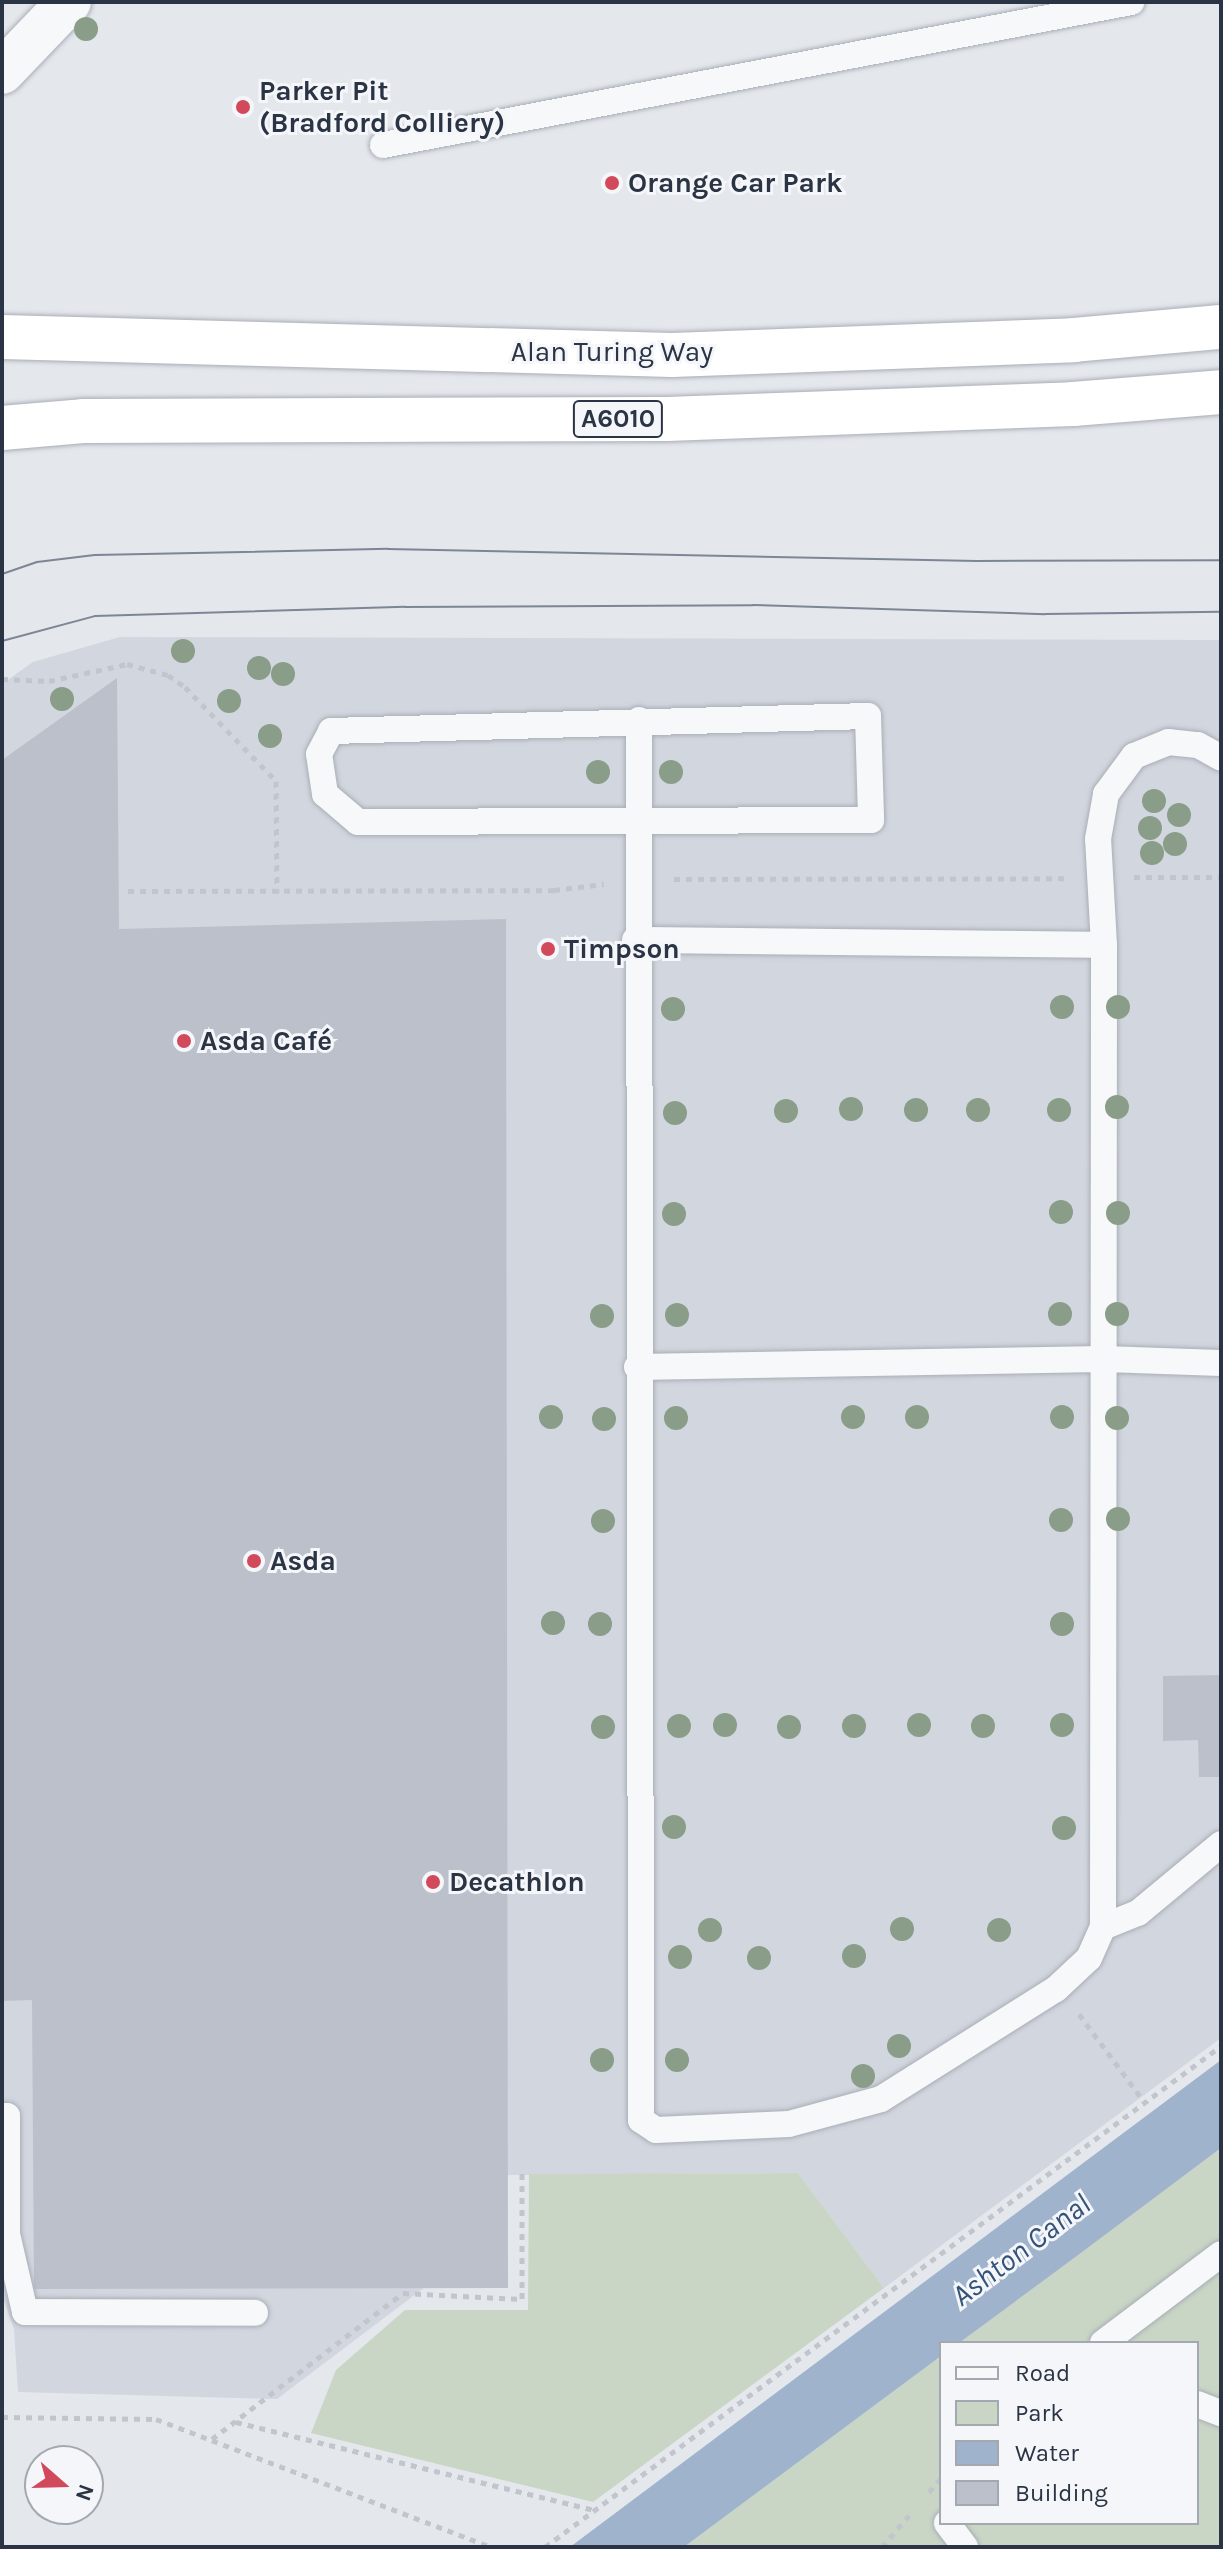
<!DOCTYPE html>
<meta charset="utf-8">
<style>
body{margin:0}
#map{position:relative;width:1223px;height:2549px;overflow:hidden;background:#e4e7ec;font-family:Karla,sans-serif}
div>[style]{position:absolute}
[style*='--x']{left:calc(var(--x)*1px);top:calc(var(--y)*1px);width:calc(var(--w)*1px);rotate:calc(var(--a)*1deg)}
.built>*{inset:0;background:#d2d6de}
.green>*{inset:0;background:#c9d6c5}
.water>*{inset:0;background:#9fb4cc}
.building>*{inset:0;background:#bbc0ca}
.path>*{height:5px;margin-top:-2.5px;transform-origin:0;background:repeating-linear-gradient(90deg,#c2c5cb 0 6px,transparent 0 12px)}
.roads{filter:drop-shadow(0 0 2px #a9aeb7) drop-shadow(0 0 2px #a9aeb7)}
.lane>*{height:26px;margin:-13px;padding:0 13px;transform-origin:13px;border-radius:13px;background:#f7f8fa}
.street>*{height:44px;margin:-22px;padding:0 22px;transform-origin:22px;border-radius:22px;background:#f7f8fa}
.highway>*{height:44px;margin:-22px;padding:0 22px;transform-origin:22px;border-radius:22px;background:#fff}
.tram>*{height:2px;margin:-1px;padding:0 1px;transform-origin:1px;border-radius:1px;background:#7d8696}
.trees>*{width:24px;height:24px;margin:-12px;border-radius:50%;background:#899d89}
.dots>*{width:22px;height:22px;translate:-50% -50%;box-sizing:border-box;border:4px solid #f4f6f9;border-radius:50%}
span{translate:-50% -50%;white-space:nowrap;text-align:center;line-height:1.15;-webkit-text-stroke:6px #f4f6f9;paint-order:stroke}
.shield-label span{padding:2px 6px;background:#f4f6f9;border:2px solid;border-radius:6px;-webkit-text-stroke-width:0}
.shield-label{font-size:26px;color:#2b3445;font-weight:700}
.poi-label{font-size:28px;color:#2b3445;font-weight:700}
.left{translate:0 -50%;text-align:left}
.street-label{font-size:28px;color:#2b3445}
.water-label{font-size:30px;color:#34527a;font-style:italic}
.frame{position:absolute;inset:0;border:4px solid #2b3445;pointer-events:none}
.legend{position:absolute;left:939px;top:2341px;width:260px;height:184px;box-sizing:border-box;background:#f4f6f9;border:2px solid #a4a8b1;margin:0;padding:10px 14px;list-style:none;font-size:24px;color:#2b3445}
.legend li{display:flex;align-items:center;gap:16px;height:40px}
.legend b{width:40px;border:2px solid #a4a8b1}
.north{position:absolute;left:24px;top:2445px;width:80px;height:80px;box-sizing:border-box;background:#f4f6f9;border:2px solid #a4a8b1;border-radius:50%;rotate:110deg;font-size:22px;font-weight:700;line-height:32px;text-align:center;color:#2b3445}
.north::after{content:'';display:block;margin:auto;width:28px;height:36px;background:#d1495b;clip-path:polygon(50% 0,100% 100%,50% 72%,0 100%)}
</style>
<div id="map">
<div class="built">
<i style="clip-path:polygon(120px 637px,1221px 640px,1221px 2038px,884px 2288px,798px 2173px,504px 2175px,425px 2287px,277px 2399px,18px 2392px,14px 2329px,2px 2295px,2px 684px,33px 662px)"></i>
</div>
<div class="green">
<i style="clip-path:polygon(1221px 2148px,1221px 2547px,684px 2547px,941px 2356px,941px 2523px,1197px 2523px,1197px 2343px,959px 2343px)"></i>
<i style="clip-path:polygon(798px 2173px,884px 2288px,593px 2502px,311px 2433px,336px 2370px,405px 2310px,528px 2310px,529px 2174px)"></i>
</div>
<div class="water">
<i style="clip-path:polygon(1221px 2060px,1221px 2148px,1074px 2258px,959px 2343px,941px 2343px,941px 2356px,684px 2547px,570px 2547px)"></i>
</div>
<div class="building">
<i style="clip-path:polygon(117px 678px,119px 929px,506px 919px,508px 2288px,34px 2289px,32px 2000px,2px 2001px,2px 760px)"></i>
<i style="clip-path:polygon(1221px 1675px,1221px 1777px,1199px 1777px,1198px 1740px,1163px 1741px,1163px 1676px)"></i>
</div>
<div class="path">
<i style="--x:2;--y:679;--w:47;--a:2.4"></i>
<i style="--x:49;--y:681;--w:80;--a:-12.3"></i>
<i style="--x:127;--y:664;--w:42;--a:15"></i>
<i style="--x:168;--y:675;--w:21;--a:35"></i>
<i style="--x:185;--y:687;--w:131;--a:45.9"></i>
<i style="--x:276;--y:781;--w:112;--a:89.5"></i>
<i style="--x:1134;--y:877;--w:87;--a:0"></i>
<i style="--x:674;--y:879;--w:394;--a:-0.1"></i>
<i style="--x:128;--y:891;--w:426;--a:-0.1"></i>
<i style="--x:554;--y:890;--w:50;--a:-6.8"></i>
<i style="--x:1079;--y:2014;--w:111;--a:53.4"></i>
<i style="--x:2;--y:2417;--w:154;--a:0.7"></i>
<i style="--x:156;--y:2419;--w:359;--a:20.9"></i>
<i style="--x:236;--y:2422;--w:370;--a:13.8"></i>
<i style="--x:212;--y:2439;--w:240;--a:-37.4"></i>
<i style="--x:403;--y:2293;--w:119;--a:2.9"></i>
<i style="--x:522;--y:2299;--w:126;--a:-90"></i>
<i style="--x:929;--y:2492;--w:18;--a:-49"></i>
<i style="--x:545;--y:2547;--w:841;--a:-36.54"></i>
<i style="--x:882;--y:2547;--w:46;--a:-49.4"></i>
</div>
<div class="roads">
<div class="lane">
<i style="--x:383;--y:145;--w:762;--a:-10.82"></i>
<i style="--x:868;--y:716;--w:104;--a:88.3"></i>
<i style="--x:871;--y:820;--w:513;--a:179.78"></i>
<i style="--x:358;--y:822;--w:43;--a:-139.7"></i>
<i style="--x:325;--y:794;--w:40;--a:-98.5"></i>
<i style="--x:319;--y:754;--w:26;--a:-62"></i>
<i style="--x:331;--y:731;--w:537;--a:-1.6"></i>
<i style="--x:639;--y:720;--w:1400;--a:89.92"></i>
<i style="--x:641;--y:2120;--w:18;--a:34"></i>
<i style="--x:656;--y:2130;--w:133;--a:-2.6"></i>
<i style="--x:789;--y:2124;--w:95;--a:-15.2"></i>
<i style="--x:881;--y:2099;--w:207;--a:-32.2"></i>
<i style="--x:1056;--y:1989;--w:45;--a:-43.2"></i>
<i style="--x:1089;--y:1958;--w:34;--a:-66"></i>
<i style="--x:1103;--y:1927;--w:982;--a:-89.94"></i>
<i style="--x:1104;--y:945;--w:106;--a:-93.2"></i>
<i style="--x:1098;--y:839;--w:46;--a:-79.9"></i>
<i style="--x:1106;--y:794;--w:47;--a:-53.6"></i>
<i style="--x:1134;--y:756;--w:37;--a:-22"></i>
<i style="--x:1168;--y:742;--w:30;--a:6"></i>
<i style="--x:1198;--y:745;--w:26;--a:29"></i>
<i style="--x:635;--y:940;--w:469;--a:0.6"></i>
<i style="--x:637;--y:1367;--w:465;--a:-1"></i>
<i style="--x:1102;--y:1359;--w:119;--a:1.9"></i>
<i style="--x:1103;--y:1927;--w:38;--a:-22"></i>
<i style="--x:1138;--y:1913;--w:108;--a:-39.7"></i>
<i style="--x:2;--y:2116;--w:5;--a:0"></i>
<i style="--x:7;--y:2116;--w:118;--a:90"></i>
<i style="--x:7;--y:2234;--w:80;--a:77"></i>
<i style="--x:25;--y:2312;--w:230;--a:0.2"></i>
<i style="--x:1103;--y:2343;--w:148;--a:-37"></i>
<i style="--x:1197;--y:2404;--w:26;--a:21"></i>
<i style="--x:947;--y:2523;--w:30;--a:53"></i>
</div>
<div class="street">
<i style="--x:2;--y:72;--w:97;--a:-46.3"></i>
</div>
<div class="highway">
<i style="--x:2;--y:337;--w:670;--a:1.54"></i>
<i style="--x:672;--y:355;--w:402;--a:-2.1"></i>
<i style="--x:1074;--y:340;--w:148;--a:-5.1"></i>
<i style="--x:2;--y:428;--w:81;--a:-4.9"></i>
<i style="--x:83;--y:421;--w:584;--a:-0.2"></i>
<i style="--x:667;--y:419;--w:406;--a:-2.1"></i>
<i style="--x:1073;--y:404;--w:148;--a:-4.6"></i>
</div>
</div>
<div class="tram">
<i style="--x:2;--y:574;--w:37;--a:-19"></i>
<i style="--x:37;--y:562;--w:58;--a:-6.9"></i>
<i style="--x:95;--y:555;--w:293;--a:-1.2"></i>
<i style="--x:388;--y:549;--w:589;--a:1.17"></i>
<i style="--x:977;--y:561;--w:244;--a:-0.2"></i>
<i style="--x:2;--y:641;--w:96;--a:-15"></i>
<i style="--x:95;--y:616;--w:310;--a:-1.7"></i>
<i style="--x:405;--y:607;--w:348;--a:-0.3"></i>
<i style="--x:753;--y:605;--w:292;--a:1.8"></i>
<i style="--x:1045;--y:614;--w:176;--a:-0.7"></i>
</div>
<div class="trees">
<i style="left:86px;top:29px"></i>
<i style="left:183px;top:651px"></i>
<i style="left:259px;top:668px"></i>
<i style="left:283px;top:674px"></i>
<i style="left:62px;top:699px"></i>
<i style="left:229px;top:701px"></i>
<i style="left:270px;top:736px"></i>
<i style="left:598px;top:772px"></i>
<i style="left:671px;top:772px"></i>
<i style="left:1154px;top:801px"></i>
<i style="left:1179px;top:815px"></i>
<i style="left:1150px;top:828px"></i>
<i style="left:1175px;top:844px"></i>
<i style="left:1152px;top:853px"></i>
<i style="left:1062px;top:1007px"></i>
<i style="left:1118px;top:1007px"></i>
<i style="left:673px;top:1009px"></i>
<i style="left:1117px;top:1107px"></i>
<i style="left:851px;top:1109px"></i>
<i style="left:916px;top:1110px"></i>
<i style="left:978px;top:1110px"></i>
<i style="left:1059px;top:1110px"></i>
<i style="left:786px;top:1111px"></i>
<i style="left:675px;top:1113px"></i>
<i style="left:1061px;top:1212px"></i>
<i style="left:1118px;top:1213px"></i>
<i style="left:674px;top:1214px"></i>
<i style="left:1060px;top:1314px"></i>
<i style="left:1117px;top:1314px"></i>
<i style="left:677px;top:1315px"></i>
<i style="left:602px;top:1316px"></i>
<i style="left:551px;top:1417px"></i>
<i style="left:853px;top:1417px"></i>
<i style="left:917px;top:1417px"></i>
<i style="left:1062px;top:1417px"></i>
<i style="left:676px;top:1418px"></i>
<i style="left:1117px;top:1418px"></i>
<i style="left:604px;top:1419px"></i>
<i style="left:1118px;top:1519px"></i>
<i style="left:1061px;top:1520px"></i>
<i style="left:603px;top:1521px"></i>
<i style="left:553px;top:1623px"></i>
<i style="left:600px;top:1624px"></i>
<i style="left:1062px;top:1624px"></i>
<i style="left:725px;top:1725px"></i>
<i style="left:919px;top:1725px"></i>
<i style="left:1062px;top:1725px"></i>
<i style="left:679px;top:1726px"></i>
<i style="left:854px;top:1726px"></i>
<i style="left:983px;top:1726px"></i>
<i style="left:603px;top:1727px"></i>
<i style="left:789px;top:1727px"></i>
<i style="left:674px;top:1827px"></i>
<i style="left:1064px;top:1828px"></i>
<i style="left:902px;top:1929px"></i>
<i style="left:710px;top:1930px"></i>
<i style="left:999px;top:1930px"></i>
<i style="left:854px;top:1956px"></i>
<i style="left:680px;top:1957px"></i>
<i style="left:759px;top:1958px"></i>
<i style="left:899px;top:2046px"></i>
<i style="left:602px;top:2060px"></i>
<i style="left:677px;top:2060px"></i>
<i style="left:863px;top:2076px"></i>
</div>
<div class="dots">
<i style="left:243px;top:107px;background:#d1495b"></i>
<i style="left:612px;top:183px;background:#d1495b"></i>
<i style="left:548px;top:949px;background:#d1495b"></i>
<i style="left:184px;top:1041px;background:#d1495b"></i>
<i style="left:254px;top:1561px;background:#d1495b"></i>
<i style="left:433px;top:1882px;background:#d1495b"></i>
</div>
<div class="shield-label">
<span style="left:618px;top:419px">A6010</span>
</div>
<div class="poi-label">
<span class="left" style="left:259px;top:107px">Parker Pit<br>(Bradford Colliery)</span>
<span class="left" style="left:628px;top:183px">Orange Car Park</span>
<span class="left" style="left:564px;top:949px">Timpson</span>
<span class="left" style="left:200px;top:1041px">Asda Café</span>
<span class="left" style="left:270px;top:1561px">Asda</span>
<span class="left" style="left:449px;top:1882px">Decathlon</span>
</div>
<div class="street-label">
<span style="left:612px;top:352px">Alan Turing Way</span>
</div>
<div class="water-label">
<span style="left:1021px;top:2250px;rotate:-37deg">Ashton Canal</span>
</div>
<div class="frame"></div>
<ul class="legend">
<li><b style="height:10px;background:#f7f8fa"></b>Road</li>
<li><b style="height:22px;background:#c9d6c5"></b>Park</li>
<li><b style="height:22px;background:#9fb4cc"></b>Water</li>
<li><b style="height:22px;background:#bbc0ca"></b>Building</li>
</ul>
<div class="north">N</div>
</div>
